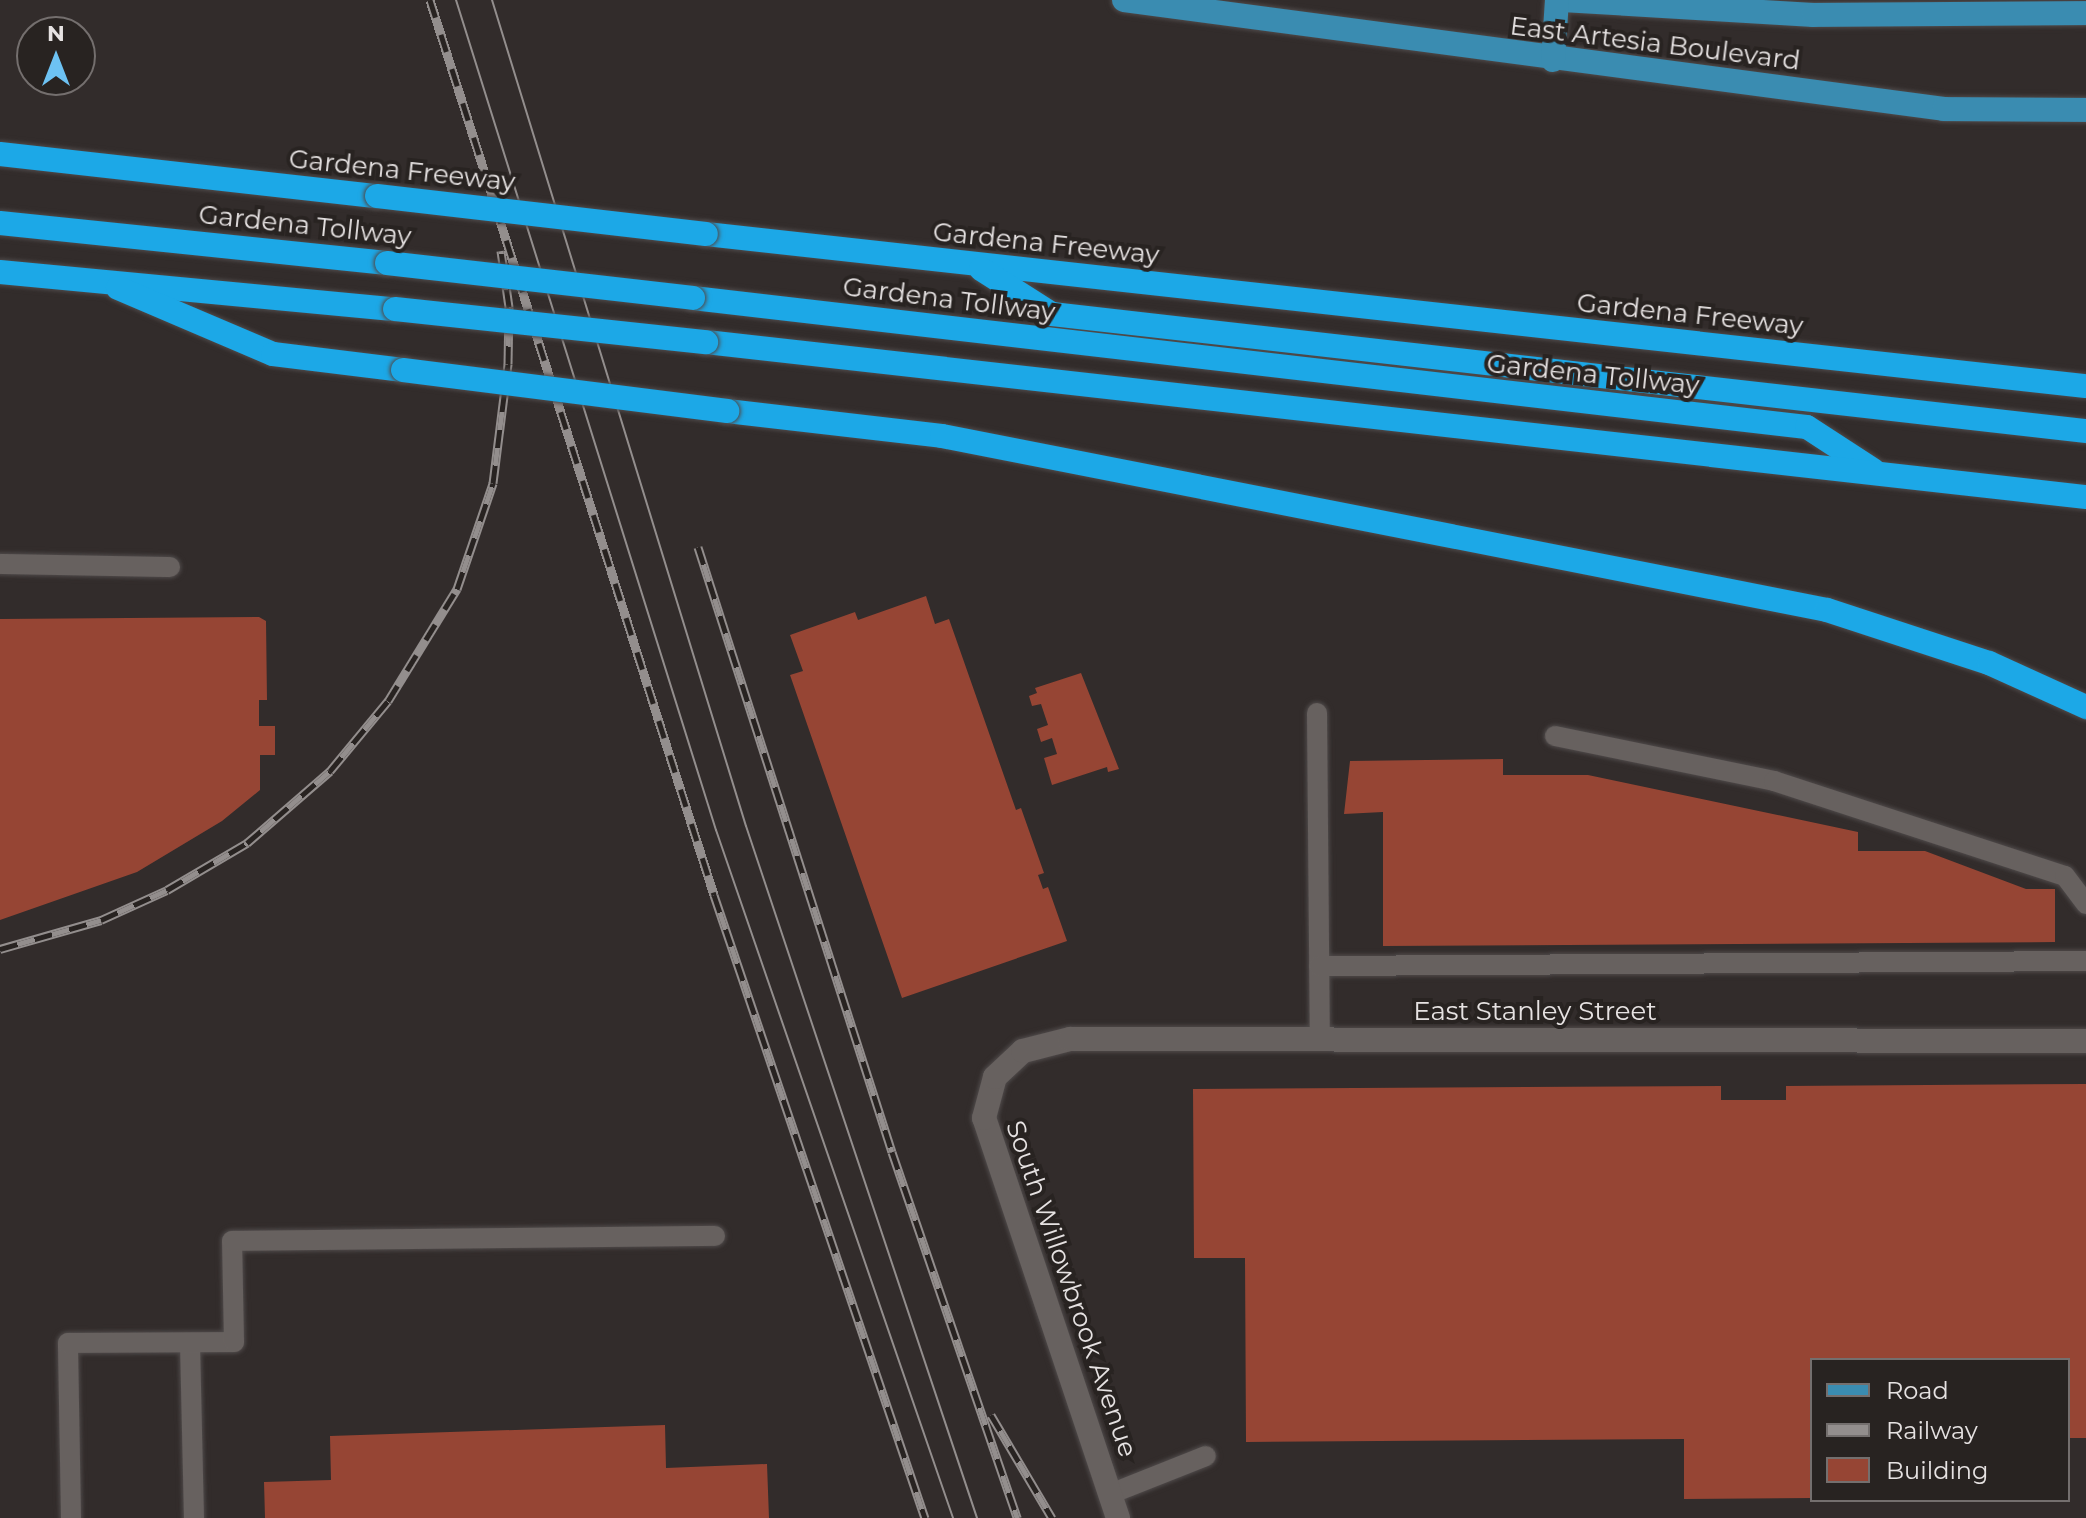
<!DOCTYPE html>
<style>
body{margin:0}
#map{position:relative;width:2086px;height:1518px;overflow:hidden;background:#322c2b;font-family:Montserrat,sans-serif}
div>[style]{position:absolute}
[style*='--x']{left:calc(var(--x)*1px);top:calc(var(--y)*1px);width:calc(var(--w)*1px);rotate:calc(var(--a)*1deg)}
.building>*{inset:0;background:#964534}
.roads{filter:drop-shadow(0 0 2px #4f4a4a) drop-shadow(0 0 2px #4f4a4a)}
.lane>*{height:20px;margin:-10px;padding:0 10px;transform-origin:10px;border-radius:10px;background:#67615f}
.street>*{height:24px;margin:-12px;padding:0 12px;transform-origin:12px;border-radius:12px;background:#67615f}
.primary>*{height:24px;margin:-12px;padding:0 12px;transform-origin:12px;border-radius:12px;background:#3a8cb1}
.highway>*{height:24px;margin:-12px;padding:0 12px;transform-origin:12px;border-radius:12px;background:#1ca8e7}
.tram>*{height:2px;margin:-1px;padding:0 1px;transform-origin:1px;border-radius:1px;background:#938e8d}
.rail>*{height:9px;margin-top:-4.5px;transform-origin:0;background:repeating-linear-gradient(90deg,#282321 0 18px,#938e8d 0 36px);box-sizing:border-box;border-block:2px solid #938e8d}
.bridges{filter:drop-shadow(0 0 2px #4f4a4a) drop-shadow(0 0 2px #4f4a4a)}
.highway-bridge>*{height:24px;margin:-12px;padding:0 12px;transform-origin:12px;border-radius:12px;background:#1ca8e7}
span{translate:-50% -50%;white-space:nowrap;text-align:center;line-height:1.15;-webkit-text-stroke:8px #282321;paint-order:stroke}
.street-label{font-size:26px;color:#e6e2e2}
.legend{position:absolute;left:1810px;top:1358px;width:260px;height:144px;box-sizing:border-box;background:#282321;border:2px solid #746f6e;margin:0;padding:10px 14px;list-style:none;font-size:24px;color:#e6e2e2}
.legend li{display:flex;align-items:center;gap:16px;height:40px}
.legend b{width:40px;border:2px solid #746f6e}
.north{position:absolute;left:16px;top:16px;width:80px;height:80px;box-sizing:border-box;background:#282321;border:2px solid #746f6e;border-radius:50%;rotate:0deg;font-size:22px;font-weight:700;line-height:32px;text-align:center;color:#e6e2e2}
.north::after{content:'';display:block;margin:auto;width:28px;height:36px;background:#6dc2f3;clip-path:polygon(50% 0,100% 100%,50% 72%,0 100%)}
</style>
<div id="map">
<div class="building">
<i style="clip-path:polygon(926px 596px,935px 624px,949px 619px,1016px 810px,1021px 808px,1044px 873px,1038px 875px,1043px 889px,1048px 887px,1067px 941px,902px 998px,790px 675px,803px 671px,790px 635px,855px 612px,858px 620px)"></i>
<i style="clip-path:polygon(259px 617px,266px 621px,267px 700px,259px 700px,259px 726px,275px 726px,275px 755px,260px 755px,260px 790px,222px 821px,137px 872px,0 920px,0 619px)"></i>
<i style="clip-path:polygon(1081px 673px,1119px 769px,1108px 772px,1107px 767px,1052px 785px,1044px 758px,1057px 754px,1052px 738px,1041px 742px,1037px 729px,1048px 725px,1041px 704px,1032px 706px,1029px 696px,1037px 693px,1035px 688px)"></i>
<i style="clip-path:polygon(1503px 759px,1503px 775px,1588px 775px,1858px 832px,1858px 851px,1925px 851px,2026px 889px,2055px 889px,2055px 942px,1383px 946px,1383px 812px,1344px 814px,1350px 761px)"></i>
<i style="clip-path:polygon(2086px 1084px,2086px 1438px,2068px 1438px,2068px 1360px,1812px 1360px,1812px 1498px,1684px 1499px,1684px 1439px,1246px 1442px,1245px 1258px,1194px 1258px,1193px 1089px,1721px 1086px,1721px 1100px,1786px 1100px,1786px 1086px)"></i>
<i style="clip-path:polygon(665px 1425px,666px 1468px,767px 1464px,769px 1518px,265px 1518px,264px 1482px,331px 1480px,330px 1436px)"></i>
</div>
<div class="roads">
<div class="lane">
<i style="--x:0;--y:564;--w:170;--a:1"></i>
<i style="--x:1317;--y:713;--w:327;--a:89.5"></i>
<i style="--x:1555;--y:736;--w:224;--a:11.6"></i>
<i style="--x:1774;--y:781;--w:306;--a:18.1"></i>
<i style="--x:2065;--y:876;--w:35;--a:53"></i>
<i style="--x:1319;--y:966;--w:767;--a:-0.37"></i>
<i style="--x:190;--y:1343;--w:175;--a:88.7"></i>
<i style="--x:1110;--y:1494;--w:103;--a:-21.6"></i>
<i style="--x:71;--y:1518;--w:175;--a:-91"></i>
<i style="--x:68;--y:1343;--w:166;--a:-0.3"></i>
<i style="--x:234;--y:1342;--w:101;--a:-91.1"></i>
<i style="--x:232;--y:1241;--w:483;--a:-0.6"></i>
</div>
<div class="street">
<i style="--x:1118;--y:1518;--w:422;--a:-108.5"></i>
<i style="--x:984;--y:1118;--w:42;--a:-75"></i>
<i style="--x:995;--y:1077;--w:38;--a:-43"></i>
<i style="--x:1023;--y:1051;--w:49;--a:-14.3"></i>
<i style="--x:1070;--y:1039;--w:1016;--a:0.11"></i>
</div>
<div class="primary">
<i style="--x:1124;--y:0;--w:827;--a:7.57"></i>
<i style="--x:1944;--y:109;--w:142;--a:0.4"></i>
<i style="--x:1562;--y:0;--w:252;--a:3.4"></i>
<i style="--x:1814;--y:15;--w:272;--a:-0.4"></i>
<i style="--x:1553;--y:60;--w:60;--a:-86.2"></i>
</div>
<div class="highway">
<i style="--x:0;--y:154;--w:379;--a:6.4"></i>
<i style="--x:0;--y:223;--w:389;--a:5.9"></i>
<i style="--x:706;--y:234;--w:1388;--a:6.29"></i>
<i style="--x:981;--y:269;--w:84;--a:32.4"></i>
<i style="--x:1052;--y:314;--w:1041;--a:6.46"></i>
<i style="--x:0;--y:272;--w:397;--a:5.4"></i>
<i style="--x:118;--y:288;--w:168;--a:23.1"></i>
<i style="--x:273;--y:354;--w:131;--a:7"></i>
<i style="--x:693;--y:298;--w:1121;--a:6.61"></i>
<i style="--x:1807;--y:427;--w:79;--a:33.1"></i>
<i style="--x:706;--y:342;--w:1389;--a:6.41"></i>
<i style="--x:727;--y:411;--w:216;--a:6.6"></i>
<i style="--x:942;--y:436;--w:902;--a:11.12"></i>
<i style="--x:1827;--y:610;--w:170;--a:18.1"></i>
<i style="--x:1989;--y:663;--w:107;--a:24.4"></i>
</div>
</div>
<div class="tram">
<i style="--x:456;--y:0;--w:870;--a:72.61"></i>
<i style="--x:716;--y:830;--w:728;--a:70.99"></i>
<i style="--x:492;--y:0;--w:864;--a:72.91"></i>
<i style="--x:746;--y:826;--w:730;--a:71.54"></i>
</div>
<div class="rail">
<i style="--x:430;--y:0;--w:939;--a:72.39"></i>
<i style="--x:714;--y:895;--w:658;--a:71.29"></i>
<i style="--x:698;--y:547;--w:635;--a:72.22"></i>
<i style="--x:892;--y:1152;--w:387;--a:71.1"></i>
<i style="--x:0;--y:949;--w:105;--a:-16"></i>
<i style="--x:101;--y:920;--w:72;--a:-24.4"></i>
<i style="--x:167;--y:890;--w:93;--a:-30.4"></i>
<i style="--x:247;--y:843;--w:110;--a:-40.9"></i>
<i style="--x:330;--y:771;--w:91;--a:-50.4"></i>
<i style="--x:388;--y:701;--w:132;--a:-58.4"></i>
<i style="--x:457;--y:589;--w:112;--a:-71.2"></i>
<i style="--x:493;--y:483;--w:120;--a:-82.8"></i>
<i style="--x:508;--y:364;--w:57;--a:-89"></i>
<i style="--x:509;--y:307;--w:57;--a:-98.1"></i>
<i style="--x:991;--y:1415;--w:120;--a:59.4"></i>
</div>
<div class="bridges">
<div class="highway-bridge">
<i style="--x:377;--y:196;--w:331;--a:6.6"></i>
<i style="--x:387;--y:263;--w:308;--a:6.5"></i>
<i style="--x:395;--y:309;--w:313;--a:6.1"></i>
<i style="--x:403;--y:370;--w:327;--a:7.2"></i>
</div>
</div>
<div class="street-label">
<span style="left:1655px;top:44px;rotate:7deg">East Artesia Boulevard</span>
<span style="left:402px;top:171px;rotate:6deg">Gardena Freeway</span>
<span style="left:305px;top:226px;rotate:6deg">Gardena Tollway</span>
<span style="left:1046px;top:244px;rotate:6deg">Gardena Freeway</span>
<span style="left:949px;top:300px;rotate:7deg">Gardena Tollway</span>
<span style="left:1690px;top:315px;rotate:6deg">Gardena Freeway</span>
<span style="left:1593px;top:375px;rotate:6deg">Gardena Tollway</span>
<span style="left:1535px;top:1012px">East Stanley Street</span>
<span style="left:1071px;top:1289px;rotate:71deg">South Willowbrook Avenue</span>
</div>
<ul class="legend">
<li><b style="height:10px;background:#3a8cb1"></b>Road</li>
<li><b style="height:10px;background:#938e8d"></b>Railway</li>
<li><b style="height:22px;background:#964534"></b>Building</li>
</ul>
<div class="north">N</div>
</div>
